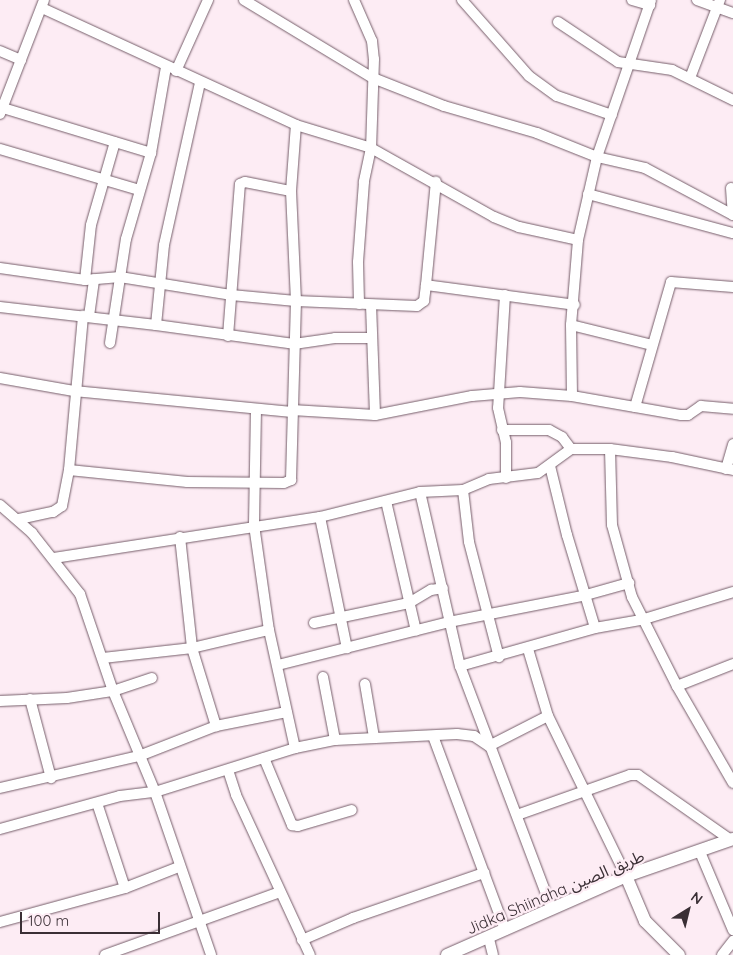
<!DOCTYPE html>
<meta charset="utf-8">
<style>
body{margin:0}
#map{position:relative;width:733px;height:955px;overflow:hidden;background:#fdecf4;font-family:Quicksand,"Noto Sans Arabic",sans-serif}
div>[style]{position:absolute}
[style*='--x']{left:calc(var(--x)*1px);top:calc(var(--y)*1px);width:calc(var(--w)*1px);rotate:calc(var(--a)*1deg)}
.roads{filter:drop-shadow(0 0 1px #765e6a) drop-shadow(0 0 1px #765e6a)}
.minor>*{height:10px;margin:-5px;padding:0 5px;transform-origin:5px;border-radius:5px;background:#fff}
.major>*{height:12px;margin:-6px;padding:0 6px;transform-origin:6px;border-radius:6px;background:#fff}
span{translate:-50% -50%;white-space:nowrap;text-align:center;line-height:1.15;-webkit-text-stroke:4.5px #fdecf4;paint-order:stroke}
.street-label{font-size:16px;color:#3a2f35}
.north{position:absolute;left:663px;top:885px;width:50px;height:50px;-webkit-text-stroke:4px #fdecf4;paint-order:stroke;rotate:36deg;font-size:14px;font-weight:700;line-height:20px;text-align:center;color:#3a2f35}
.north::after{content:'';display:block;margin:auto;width:18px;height:22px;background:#3a2f35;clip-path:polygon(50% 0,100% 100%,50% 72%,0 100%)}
.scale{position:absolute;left:20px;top:912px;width:140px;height:22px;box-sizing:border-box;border:2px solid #3a2f35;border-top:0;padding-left:6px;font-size:15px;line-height:18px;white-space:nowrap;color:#3a2f35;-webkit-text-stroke:4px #fdecf4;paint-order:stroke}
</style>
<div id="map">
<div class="roads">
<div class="minor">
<i style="--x:244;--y:0;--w:151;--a:31.2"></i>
<i style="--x:373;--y:78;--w:76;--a:21.5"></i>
<i style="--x:444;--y:106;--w:97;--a:16.2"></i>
<i style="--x:537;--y:133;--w:65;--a:21.8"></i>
<i style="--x:597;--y:157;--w:49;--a:12.9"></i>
<i style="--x:645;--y:168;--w:100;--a:28.1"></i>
<i style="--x:354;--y:0;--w:45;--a:66.3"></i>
<i style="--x:372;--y:41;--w:18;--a:84"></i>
<i style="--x:374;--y:59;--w:89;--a:91.9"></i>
<i style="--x:371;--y:148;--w:35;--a:102"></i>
<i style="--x:364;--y:182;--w:80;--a:94.3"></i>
<i style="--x:358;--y:262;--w:42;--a:88.6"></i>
<i style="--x:462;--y:0;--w:101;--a:48.6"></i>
<i style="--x:529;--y:76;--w:34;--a:36"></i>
<i style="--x:557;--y:96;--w:58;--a:19.1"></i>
<i style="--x:632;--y:0;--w:19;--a:16"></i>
<i style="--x:697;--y:0;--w:38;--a:20"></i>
<i style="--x:42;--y:8;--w:280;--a:24.7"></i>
<i style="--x:296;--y:125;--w:78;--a:17"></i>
<i style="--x:371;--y:148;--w:141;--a:29.3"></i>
<i style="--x:494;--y:217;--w:27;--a:22"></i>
<i style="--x:519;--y:227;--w:60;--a:12.4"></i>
<i style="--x:558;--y:22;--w:72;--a:33.7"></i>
<i style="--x:618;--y:62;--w:55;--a:8.4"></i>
<i style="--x:672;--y:70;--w:68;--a:26.2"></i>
<i style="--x:0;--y:51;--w:23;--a:23"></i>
<i style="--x:176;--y:71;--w:78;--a:-65.7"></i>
<i style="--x:690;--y:78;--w:84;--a:-69"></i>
<i style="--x:3;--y:108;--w:155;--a:16.9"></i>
<i style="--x:0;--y:114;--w:122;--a:-68.9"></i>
<i style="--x:0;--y:149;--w:145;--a:16.4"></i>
<i style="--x:731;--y:188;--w:27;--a:86"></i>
<i style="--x:588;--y:194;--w:150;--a:15.1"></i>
<i style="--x:0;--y:268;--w:86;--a:8"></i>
<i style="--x:85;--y:280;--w:35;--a:-5"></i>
<i style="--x:120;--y:277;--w:112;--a:9.2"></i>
<i style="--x:231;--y:295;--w:65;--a:5.3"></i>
<i style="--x:296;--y:301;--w:121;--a:2.4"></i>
<i style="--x:417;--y:306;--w:9;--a:-36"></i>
<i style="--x:424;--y:301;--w:16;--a:-83"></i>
<i style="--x:426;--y:285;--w:104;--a:-84.5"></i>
<i style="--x:85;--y:280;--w:55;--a:-83.8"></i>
<i style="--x:91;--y:225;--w:86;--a:-73.9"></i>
<i style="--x:426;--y:285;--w:150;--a:7.6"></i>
<i style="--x:505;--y:295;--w:113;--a:93.5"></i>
<i style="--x:498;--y:408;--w:35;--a:77"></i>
<i style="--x:506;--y:442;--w:36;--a:90"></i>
<i style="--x:371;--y:305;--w:110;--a:87.9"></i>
<i style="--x:0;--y:307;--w:157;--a:6.6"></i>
<i style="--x:156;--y:325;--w:80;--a:-84.3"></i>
<i style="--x:164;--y:245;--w:167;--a:-77.5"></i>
<i style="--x:89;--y:316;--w:37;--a:-82"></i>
<i style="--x:156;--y:325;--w:139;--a:7.8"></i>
<i style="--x:294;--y:344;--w:41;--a:-8.3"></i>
<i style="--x:335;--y:338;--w:36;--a:0"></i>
<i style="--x:571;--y:325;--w:83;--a:13.9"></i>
<i style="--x:228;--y:336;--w:152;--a:-85.5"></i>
<i style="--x:240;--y:184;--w:5;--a:-22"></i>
<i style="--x:245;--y:182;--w:47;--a:11.1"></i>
<i style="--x:110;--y:343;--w:105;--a:-81.3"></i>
<i style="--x:126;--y:239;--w:90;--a:-73.8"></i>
<i style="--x:151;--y:153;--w:87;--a:-80.1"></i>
<i style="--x:0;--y:378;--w:75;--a:10"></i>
<i style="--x:74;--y:391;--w:219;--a:5.5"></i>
<i style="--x:572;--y:396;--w:71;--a:-90.8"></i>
<i style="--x:571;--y:325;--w:85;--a:-85.3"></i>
<i style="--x:578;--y:240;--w:85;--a:-77.1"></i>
<i style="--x:597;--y:157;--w:166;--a:-71"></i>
<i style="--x:635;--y:407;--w:130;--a:-73.9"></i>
<i style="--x:671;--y:282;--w:62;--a:4.6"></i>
<i style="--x:256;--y:409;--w:116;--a:91"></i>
<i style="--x:254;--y:525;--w:106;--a:81.9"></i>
<i style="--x:269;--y:630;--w:121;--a:77.6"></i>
<i style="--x:292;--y:410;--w:83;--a:3.4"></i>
<i style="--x:375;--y:415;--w:99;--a:-11.1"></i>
<i style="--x:472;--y:396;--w:48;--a:-4.8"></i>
<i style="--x:520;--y:392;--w:52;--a:4.4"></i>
<i style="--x:572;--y:396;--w:111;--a:9.9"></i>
<i style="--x:681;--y:415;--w:7;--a:0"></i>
<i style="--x:688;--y:415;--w:16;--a:-35"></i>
<i style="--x:701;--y:406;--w:32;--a:5"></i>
<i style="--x:502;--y:430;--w:47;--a:0"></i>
<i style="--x:549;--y:430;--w:15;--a:28"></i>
<i style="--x:562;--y:437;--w:15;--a:53"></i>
<i style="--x:571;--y:449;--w:39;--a:0"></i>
<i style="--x:610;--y:449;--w:63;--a:7.4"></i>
<i style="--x:672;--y:457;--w:62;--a:12"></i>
<i style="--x:610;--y:449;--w:76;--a:88.5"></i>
<i style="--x:612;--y:525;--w:75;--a:74.5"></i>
<i style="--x:632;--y:597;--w:100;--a:63.2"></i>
<i style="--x:677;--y:686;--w:112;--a:60"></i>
<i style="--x:550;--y:466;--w:71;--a:76.2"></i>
<i style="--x:567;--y:535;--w:97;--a:73.2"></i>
<i style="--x:726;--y:469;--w:26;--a:-74"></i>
<i style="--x:69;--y:470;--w:119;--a:5.8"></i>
<i style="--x:187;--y:482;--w:97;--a:0.6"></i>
<i style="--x:284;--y:483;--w:8;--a:-23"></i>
<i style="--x:291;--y:480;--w:179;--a:-88.4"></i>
<i style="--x:296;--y:301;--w:110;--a:-92.6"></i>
<i style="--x:291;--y:191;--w:66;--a:-85.7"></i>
<i style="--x:463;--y:490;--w:52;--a:83.4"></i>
<i style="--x:469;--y:542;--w:119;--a:75.4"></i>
<i style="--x:420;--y:492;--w:179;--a:77.1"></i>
<i style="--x:460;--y:666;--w:260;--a:69.3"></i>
<i style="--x:386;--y:501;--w:133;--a:77"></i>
<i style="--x:0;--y:505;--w:43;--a:41.2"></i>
<i style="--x:32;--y:533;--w:78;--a:51.8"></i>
<i style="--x:80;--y:594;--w:102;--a:71.2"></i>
<i style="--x:113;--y:691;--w:109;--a:67.4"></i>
<i style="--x:155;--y:792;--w:172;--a:71"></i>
<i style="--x:320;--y:517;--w:134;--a:78.4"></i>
<i style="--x:19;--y:519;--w:35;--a:-12"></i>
<i style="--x:53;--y:512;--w:11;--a:-34"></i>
<i style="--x:62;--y:506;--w:37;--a:-79"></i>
<i style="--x:69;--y:470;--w:155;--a:-84.8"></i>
<i style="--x:180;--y:537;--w:112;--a:83.8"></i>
<i style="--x:192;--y:648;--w:82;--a:72.9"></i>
<i style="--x:54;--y:558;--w:269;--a:-8.8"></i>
<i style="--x:320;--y:517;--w:103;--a:-14"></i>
<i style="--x:420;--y:492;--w:43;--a:-2.7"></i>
<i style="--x:463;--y:490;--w:28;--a:-23"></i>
<i style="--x:489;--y:479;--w:49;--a:-7"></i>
<i style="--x:538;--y:473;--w:41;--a:-36"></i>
<i style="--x:314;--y:623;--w:97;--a:-11.9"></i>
<i style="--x:409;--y:603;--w:26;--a:-31"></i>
<i style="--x:431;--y:590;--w:12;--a:-9"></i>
<i style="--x:528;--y:649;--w:70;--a:73.4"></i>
<i style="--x:548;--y:716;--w:178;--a:64"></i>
<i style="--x:103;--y:658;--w:90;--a:-6.4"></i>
<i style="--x:192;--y:648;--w:79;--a:-13.2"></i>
<i style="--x:278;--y:665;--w:176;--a:-14.1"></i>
<i style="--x:449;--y:622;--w:140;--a:-11.1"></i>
<i style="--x:586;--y:595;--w:45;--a:-15.6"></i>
<i style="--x:460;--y:666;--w:140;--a:-15.7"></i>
<i style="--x:595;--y:628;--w:47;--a:-9.9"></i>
<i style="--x:641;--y:620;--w:96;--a:-16.9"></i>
<i style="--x:323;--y:677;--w:64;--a:79.2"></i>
<i style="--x:365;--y:684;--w:54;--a:80.4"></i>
<i style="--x:677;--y:686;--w:60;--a:-21.4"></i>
<i style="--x:30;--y:699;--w:82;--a:75.1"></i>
<i style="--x:0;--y:701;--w:67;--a:-2.6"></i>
<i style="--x:67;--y:698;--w:47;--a:-8.7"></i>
<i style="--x:113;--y:691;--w:41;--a:-18.4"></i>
<i style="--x:433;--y:736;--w:207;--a:69.6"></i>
<i style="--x:264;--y:758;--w:73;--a:67.3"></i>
<i style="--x:292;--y:825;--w:6;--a:9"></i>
<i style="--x:298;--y:826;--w:56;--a:-16.5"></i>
<i style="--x:228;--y:770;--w:26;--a:72"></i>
<i style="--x:236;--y:795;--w:176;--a:65.2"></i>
<i style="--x:0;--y:788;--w:143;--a:-13"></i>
<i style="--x:139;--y:756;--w:83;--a:-21.3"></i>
<i style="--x:216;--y:726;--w:72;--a:-11.2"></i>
<i style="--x:97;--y:803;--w:89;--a:71.8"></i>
<i style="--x:517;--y:815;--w:120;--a:-19.5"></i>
<i style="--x:630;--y:775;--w:8;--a:0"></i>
<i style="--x:638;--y:775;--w:113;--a:35"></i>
<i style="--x:0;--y:829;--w:124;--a:-15.4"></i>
<i style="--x:120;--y:796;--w:35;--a:-7"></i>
<i style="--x:155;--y:792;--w:147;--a:-17.4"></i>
<i style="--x:295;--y:748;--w:41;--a:-11.3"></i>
<i style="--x:335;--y:740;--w:122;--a:-2.8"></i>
<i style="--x:457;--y:734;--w:17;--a:7"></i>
<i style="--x:474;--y:736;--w:18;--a:34"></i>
<i style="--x:489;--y:746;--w:66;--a:-27"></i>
<i style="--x:700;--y:852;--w:85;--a:67.1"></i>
<i style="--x:0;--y:922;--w:130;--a:-15.2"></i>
<i style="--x:125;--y:888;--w:58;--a:-21.3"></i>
<i style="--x:489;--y:939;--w:16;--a:76"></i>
<i style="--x:302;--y:940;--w:56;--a:-23.3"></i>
<i style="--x:353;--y:918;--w:139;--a:-19"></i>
<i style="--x:105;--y:955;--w:186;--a:-19.8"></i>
<i style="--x:722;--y:955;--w:18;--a:-52"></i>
</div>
<div class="major">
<i style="--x:626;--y:876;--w:49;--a:67.1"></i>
<i style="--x:645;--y:921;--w:48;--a:45"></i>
<i style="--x:447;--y:955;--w:196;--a:-23.8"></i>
<i style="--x:626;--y:876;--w:113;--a:-19.1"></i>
</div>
</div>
<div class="street-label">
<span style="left:555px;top:892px;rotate:-23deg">Jidka Shiinaha طريق الصين</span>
</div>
<div class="north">N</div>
<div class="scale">100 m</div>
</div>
